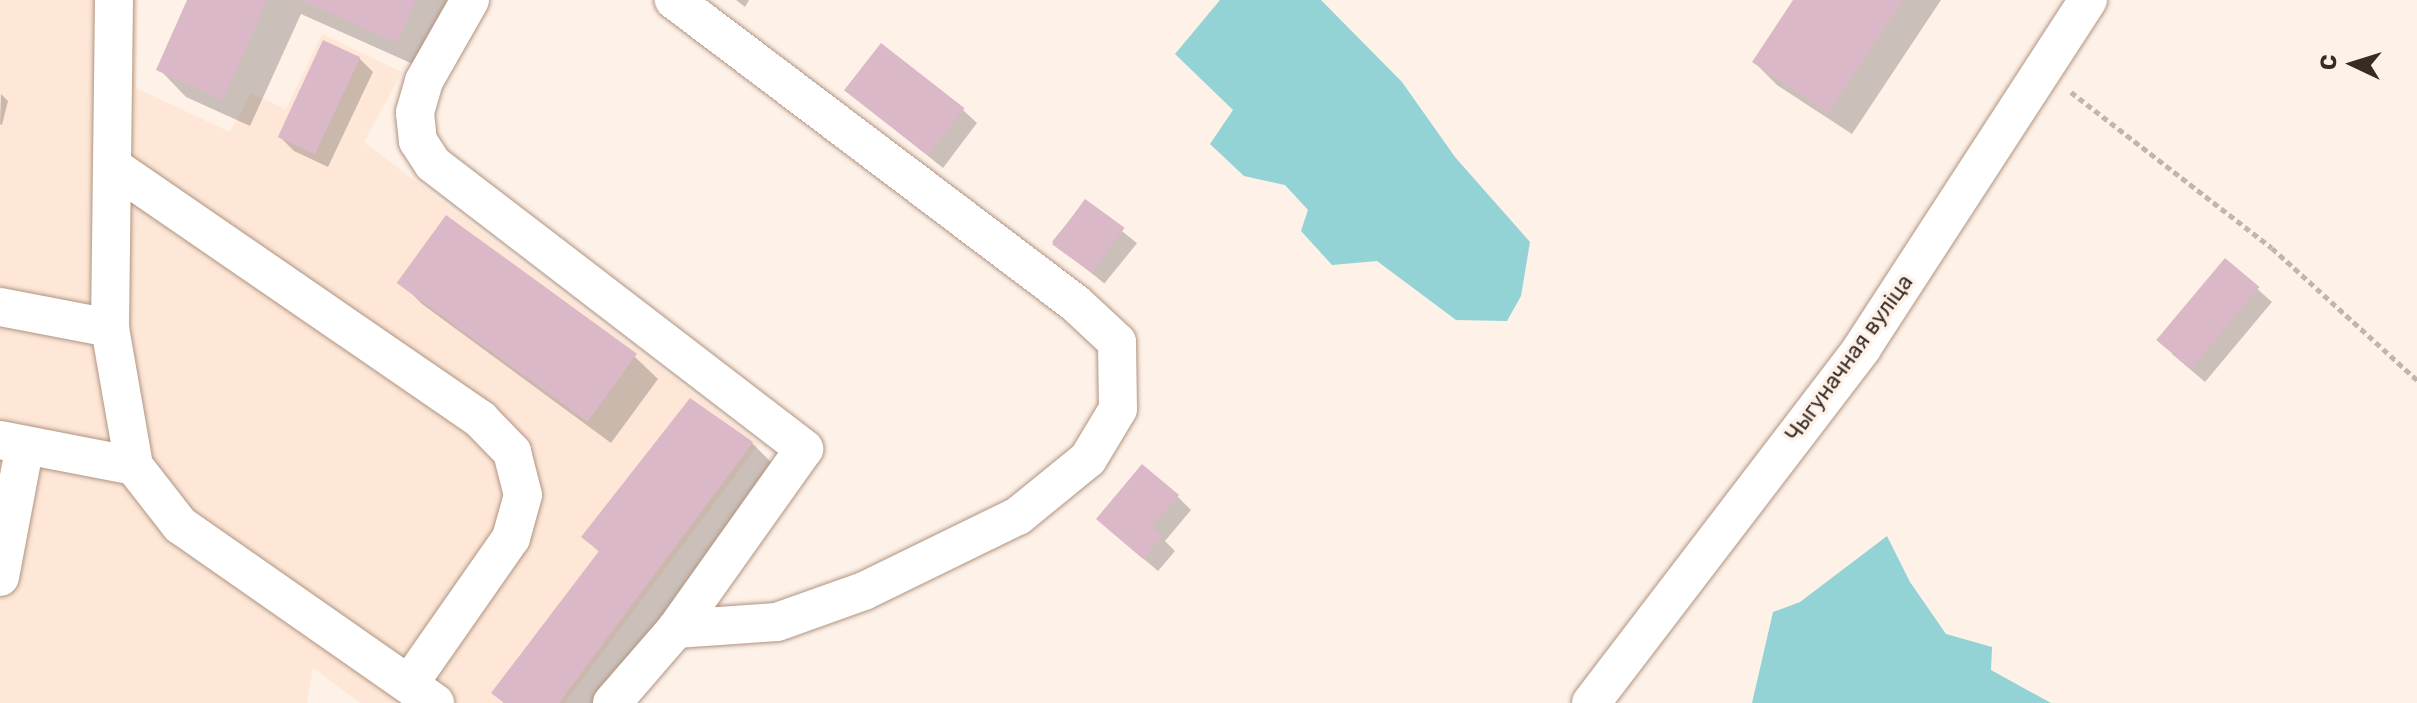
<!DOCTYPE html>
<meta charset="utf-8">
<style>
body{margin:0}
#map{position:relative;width:2417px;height:703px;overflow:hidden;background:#fef1e8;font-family:Rubik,sans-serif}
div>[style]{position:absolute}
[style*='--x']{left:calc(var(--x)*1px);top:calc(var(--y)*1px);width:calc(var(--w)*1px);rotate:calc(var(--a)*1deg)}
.built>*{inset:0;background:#fee7d7}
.water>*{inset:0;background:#93d3d5}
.shadow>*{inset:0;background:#0003;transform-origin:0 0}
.building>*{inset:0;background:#dbb8c7;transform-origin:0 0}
.path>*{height:5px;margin-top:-2.5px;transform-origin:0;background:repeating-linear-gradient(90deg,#c1b5ac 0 6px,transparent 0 10px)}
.roads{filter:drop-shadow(0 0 2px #b09480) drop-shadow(0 0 2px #b09480)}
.minor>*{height:38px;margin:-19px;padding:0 19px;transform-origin:19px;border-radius:19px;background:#fff}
span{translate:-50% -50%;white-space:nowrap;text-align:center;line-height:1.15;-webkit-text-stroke:7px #fef1e8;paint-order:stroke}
.street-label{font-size:22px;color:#372c24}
.north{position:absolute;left:2313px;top:24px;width:80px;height:80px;-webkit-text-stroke:6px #fef1e8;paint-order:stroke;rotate:274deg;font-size:22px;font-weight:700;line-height:32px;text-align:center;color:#372c24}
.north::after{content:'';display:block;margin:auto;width:28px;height:36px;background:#372c24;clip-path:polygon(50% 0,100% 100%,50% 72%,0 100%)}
</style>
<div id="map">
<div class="built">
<i style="clip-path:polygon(0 0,138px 0,136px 88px,230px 132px,251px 93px,286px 109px,322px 34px,402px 72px,364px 142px,759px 444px,565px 703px,360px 703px,313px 668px,307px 703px,0 703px)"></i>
</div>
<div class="water">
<i style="clip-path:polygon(1220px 0,1321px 0,1402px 82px,1455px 157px,1530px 242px,1521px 296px,1507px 321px,1456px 320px,1377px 261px,1332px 265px,1301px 231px,1308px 210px,1285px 185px,1244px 176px,1210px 144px,1233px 110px,1175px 54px)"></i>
<i style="clip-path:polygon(1887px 536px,1910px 582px,1946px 634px,1992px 647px,1991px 670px,2051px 703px,1752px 703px,1773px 612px,1800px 602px)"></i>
</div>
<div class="shadow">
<i style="clip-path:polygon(190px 0,455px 0,424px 69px,301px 14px,250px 126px,186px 97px,159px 69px)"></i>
<i style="clip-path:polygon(736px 0,749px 0,745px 7px)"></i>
<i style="clip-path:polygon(1795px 0,1941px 0,1852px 134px,1777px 85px,1754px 62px)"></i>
<i style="clip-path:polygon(359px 58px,373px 72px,328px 167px,294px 151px,280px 137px)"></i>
<i style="clip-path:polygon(847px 91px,963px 110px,977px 123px,943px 168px)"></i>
<i style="clip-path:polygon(1px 94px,8px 101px,2px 125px,0 124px)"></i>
<i style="left:1085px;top:201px;width:67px;height:52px;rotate:39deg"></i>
<i style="clip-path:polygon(446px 218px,635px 357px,658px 379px,611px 443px,422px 304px,399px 281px)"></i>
<i style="clip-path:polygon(2226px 261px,2272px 302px,2205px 382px,2172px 354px)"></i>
<i style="clip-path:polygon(691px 401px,752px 443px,775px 466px,598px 703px,504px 703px,600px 553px,584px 537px)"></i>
<i style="clip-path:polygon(1177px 496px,1191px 510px,1165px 541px,1175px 551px,1158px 571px,1112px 532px)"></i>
</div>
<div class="building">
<i style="clip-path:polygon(187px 0,267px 0,223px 100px,156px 70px)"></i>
<i style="clip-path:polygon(300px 0,416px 0,397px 43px)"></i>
<i style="clip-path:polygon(1793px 0,1903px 0,1828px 113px,1752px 62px)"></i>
<i style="left:323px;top:40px;width:41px;height:107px;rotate:25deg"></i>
<i style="left:881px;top:43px;width:106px;height:60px;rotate:38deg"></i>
<i style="left:1085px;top:199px;width:49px;height:56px;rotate:36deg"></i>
<i style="left:446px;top:215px;width:236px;height:84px;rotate:36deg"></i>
<i style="left:2225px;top:258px;width:45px;height:107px;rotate:40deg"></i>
<i style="clip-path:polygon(690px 398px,753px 442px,559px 703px,504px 703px,491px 693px,599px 551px,581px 537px)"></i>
<i style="clip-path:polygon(1142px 464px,1179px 495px,1152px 527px,1162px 536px,1143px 559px,1096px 519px)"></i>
</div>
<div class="path">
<i style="--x:2071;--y:92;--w:254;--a:37.8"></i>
<i style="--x:2272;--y:248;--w:196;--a:42.3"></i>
</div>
<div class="roads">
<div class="minor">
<i style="--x:114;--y:0;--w:328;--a:90.7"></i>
<i style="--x:110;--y:328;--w:140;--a:80.1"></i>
<i style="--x:134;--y:466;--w:75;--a:52.1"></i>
<i style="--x:180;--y:525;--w:311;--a:34.9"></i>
<i style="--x:470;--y:0;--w:93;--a:119.6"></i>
<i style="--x:424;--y:81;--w:33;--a:106"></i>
<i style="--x:415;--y:113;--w:28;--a:84"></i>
<i style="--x:418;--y:141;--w:27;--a:57"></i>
<i style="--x:433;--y:164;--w:468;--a:37.5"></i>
<i style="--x:804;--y:449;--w:221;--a:125.4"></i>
<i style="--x:112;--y:166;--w:448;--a:34.5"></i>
<i style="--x:481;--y:420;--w:45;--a:45.9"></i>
<i style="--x:512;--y:452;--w:44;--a:75.7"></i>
<i style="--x:523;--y:495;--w:45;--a:105.6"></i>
<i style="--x:511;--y:538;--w:178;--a:124.9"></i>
<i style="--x:0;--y:307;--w:112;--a:10.8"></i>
<i style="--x:0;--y:440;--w:136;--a:11"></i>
<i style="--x:0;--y:577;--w:134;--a:-79.3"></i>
<i style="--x:612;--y:703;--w:98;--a:-49.1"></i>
<i style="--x:676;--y:629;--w:101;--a:-4"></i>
<i style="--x:777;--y:622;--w:92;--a:-19.6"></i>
<i style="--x:864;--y:591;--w:171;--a:-26"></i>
<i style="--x:1018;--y:516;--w:90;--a:-39.2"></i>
<i style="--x:1088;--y:459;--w:58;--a:-59"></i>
<i style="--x:1118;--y:409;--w:67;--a:-90.9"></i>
<i style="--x:1117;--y:342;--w:57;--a:-137.1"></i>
<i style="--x:1075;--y:303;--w:503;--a:-142.92"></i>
<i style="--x:1591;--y:703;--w:447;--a:-52.6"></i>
<i style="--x:1862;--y:348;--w:415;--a:-57"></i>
</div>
</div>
<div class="street-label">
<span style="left:1849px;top:358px;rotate:-54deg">Чыгуначная вуліца</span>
</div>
<div class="north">С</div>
</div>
